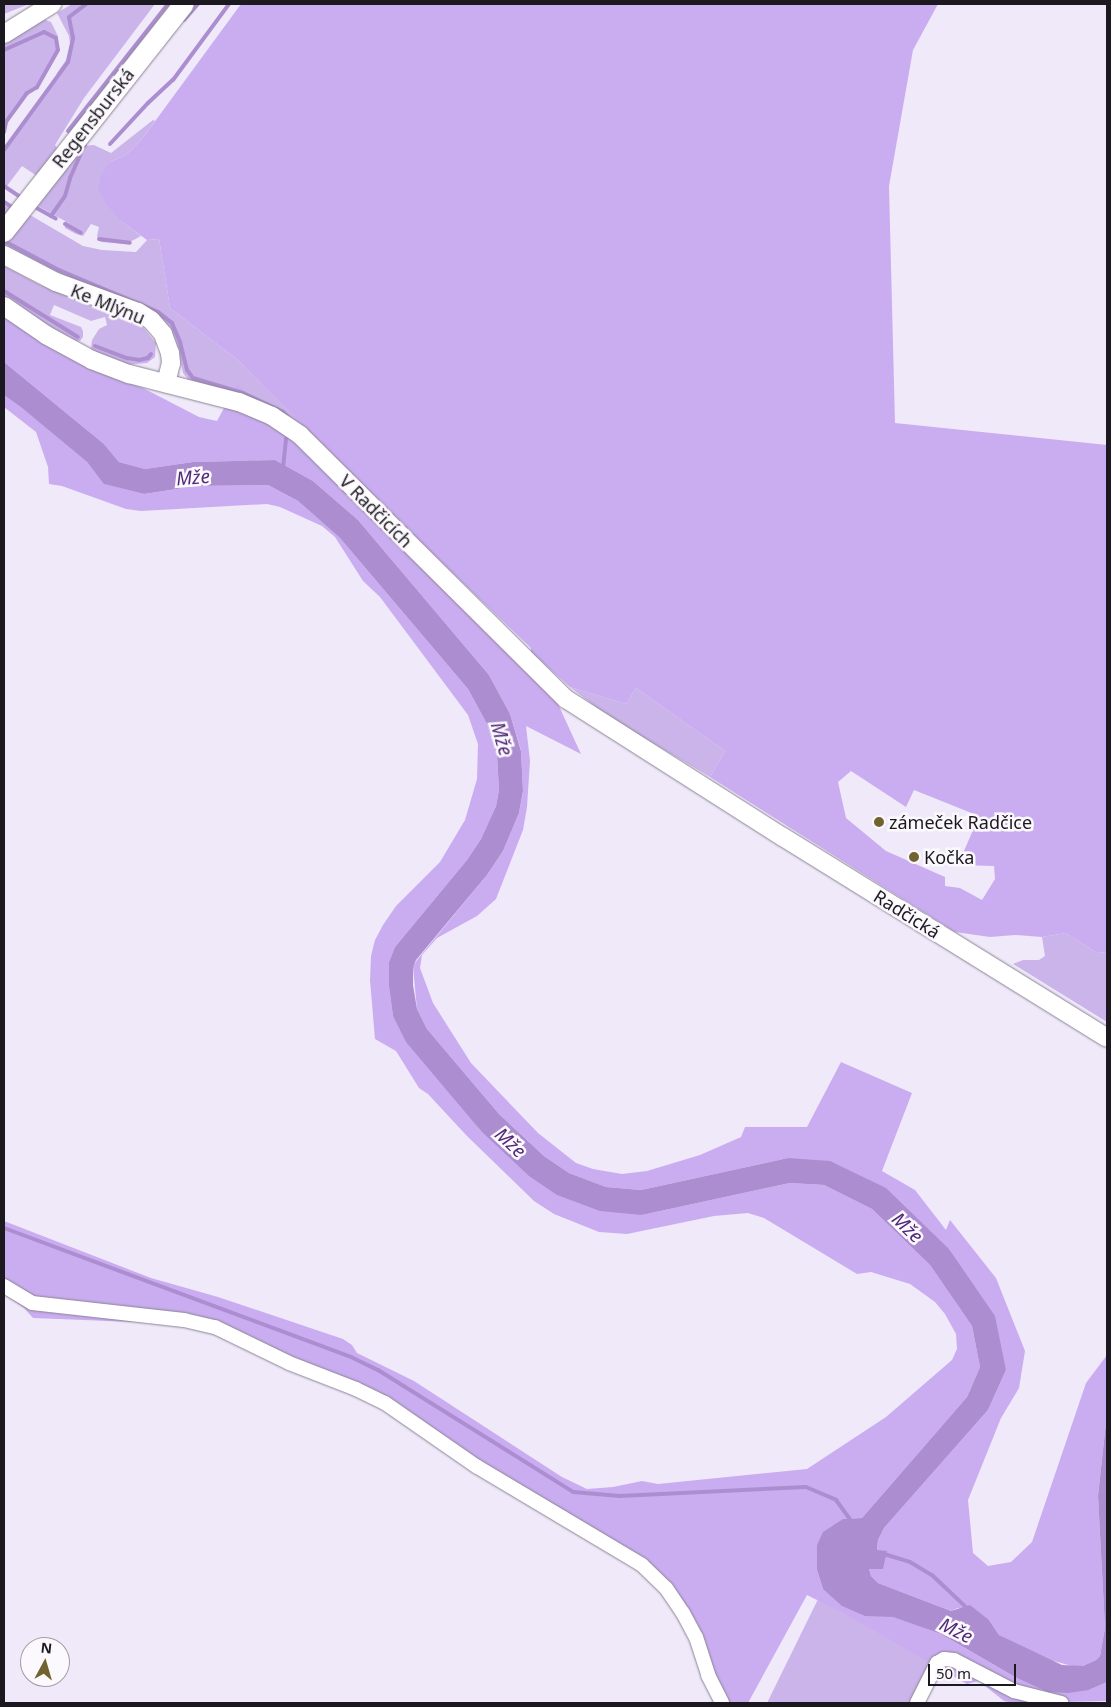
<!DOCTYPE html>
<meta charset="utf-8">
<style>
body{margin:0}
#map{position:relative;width:1111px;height:1707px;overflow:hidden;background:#f0e9fa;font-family:"Noto Sans",sans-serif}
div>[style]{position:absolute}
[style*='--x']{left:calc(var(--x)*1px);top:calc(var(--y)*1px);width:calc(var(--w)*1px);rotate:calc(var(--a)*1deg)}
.green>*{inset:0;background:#cbb4e9}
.forest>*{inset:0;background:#caadf1}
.water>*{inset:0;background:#ac8ed0}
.stream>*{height:4px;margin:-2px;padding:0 2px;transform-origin:2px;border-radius:2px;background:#ac8ed0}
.roads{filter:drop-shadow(0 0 1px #8a8494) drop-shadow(0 0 1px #8a8494)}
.minor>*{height:14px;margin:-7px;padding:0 7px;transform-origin:7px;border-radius:7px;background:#fff}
.tertiary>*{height:18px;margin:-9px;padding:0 9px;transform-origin:9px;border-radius:9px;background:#fff}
.secondary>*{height:20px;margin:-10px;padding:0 10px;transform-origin:10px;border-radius:10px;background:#fff}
.dots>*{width:14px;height:14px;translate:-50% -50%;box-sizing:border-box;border:2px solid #fbf9fd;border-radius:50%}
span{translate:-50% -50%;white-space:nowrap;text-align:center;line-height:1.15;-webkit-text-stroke:5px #fbf9fd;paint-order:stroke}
.street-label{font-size:18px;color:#1b191f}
.poi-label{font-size:18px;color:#1b191f}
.left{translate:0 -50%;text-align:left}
.water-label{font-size:19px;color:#502876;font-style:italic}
.frame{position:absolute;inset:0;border:5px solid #1b191f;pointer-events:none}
.north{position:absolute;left:20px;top:1637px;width:50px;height:50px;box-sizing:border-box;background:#fbf9fd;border:1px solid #a19fa4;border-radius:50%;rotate:6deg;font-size:14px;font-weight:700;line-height:20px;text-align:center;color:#1b191f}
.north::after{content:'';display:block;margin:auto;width:18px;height:22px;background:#716330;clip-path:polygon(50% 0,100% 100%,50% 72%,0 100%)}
.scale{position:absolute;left:928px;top:1664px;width:88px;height:22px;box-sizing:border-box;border:2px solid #1b191f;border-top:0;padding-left:6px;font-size:15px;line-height:18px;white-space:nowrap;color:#1b191f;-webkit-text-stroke:4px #fbf9fd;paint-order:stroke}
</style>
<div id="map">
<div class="green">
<i style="clip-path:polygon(4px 4px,29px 4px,4px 14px)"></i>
<i style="clip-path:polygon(72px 4px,155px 4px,84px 98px,55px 145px,57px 148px,37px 176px,22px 166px,7px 186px,4px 184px,4px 153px,55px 81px,57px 73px,66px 60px,70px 44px,69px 36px,57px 13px)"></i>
<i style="clip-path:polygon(43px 19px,51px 22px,58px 36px,56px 53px,36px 85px,27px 91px,4px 126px,4px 42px)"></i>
<i style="clip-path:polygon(153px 120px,155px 121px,142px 139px,126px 155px,110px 162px,122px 222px,141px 236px,126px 244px,101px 242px,97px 236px,99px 227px,91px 224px,83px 236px,76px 234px,65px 228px,65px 221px,38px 206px,81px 146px,94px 145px,111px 153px)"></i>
<i style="clip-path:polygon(4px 205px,25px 212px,83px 246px,102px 250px,136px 252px,147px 240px,159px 239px,170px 308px,238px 360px,318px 439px,283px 416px,190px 382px,183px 373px,176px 342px,171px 330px,161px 318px,148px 309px,86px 287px,4px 247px)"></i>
<i style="clip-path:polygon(4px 266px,40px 285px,142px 326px,156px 343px,155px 357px,147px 363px,126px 365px,94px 352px,91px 348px,92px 340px,99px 329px,107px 325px,105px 317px,91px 321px,54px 305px,50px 315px,81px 327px,83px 331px,83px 337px,80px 341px,73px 341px,63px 337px,4px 297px)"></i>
<i style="clip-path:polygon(570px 687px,626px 704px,636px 688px,725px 751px,710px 777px,609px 717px)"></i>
<i style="clip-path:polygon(1066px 933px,1097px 953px,1107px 952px,1107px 1022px,1013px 964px,1023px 960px,1039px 960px,1045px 956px,1042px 937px)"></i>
<i style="clip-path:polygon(823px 1589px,947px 1637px,911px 1703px,767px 1703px)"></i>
</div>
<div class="forest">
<i style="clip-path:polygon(evenodd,241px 4px,938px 4px,913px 50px,889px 186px,895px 423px,1107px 445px,1107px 952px,1097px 953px,1066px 933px,1042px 937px,1015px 935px,990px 937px,955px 932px,710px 777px,725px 751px,636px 688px,626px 704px,570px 687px,531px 652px,531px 648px,437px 558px,238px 360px,170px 308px,159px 239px,147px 240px,122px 222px,107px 205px,98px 190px,101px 175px,110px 162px,126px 155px,142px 139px,241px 4px,851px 771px,906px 807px,914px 790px,979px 816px,958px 865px,994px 866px,995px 879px,982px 900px,960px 888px,945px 886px,945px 877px,886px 851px,846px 818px,838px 782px,851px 771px)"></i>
<i style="clip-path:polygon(4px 313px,95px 370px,143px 388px,199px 417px,217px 421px,237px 384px,443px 585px,558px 704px,581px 754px,526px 726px,530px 761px,527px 807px,523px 830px,496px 899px,477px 916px,437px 938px,422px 955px,420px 968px,433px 1003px,471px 1063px,538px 1133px,576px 1163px,593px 1169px,622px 1174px,647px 1171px,700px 1155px,741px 1137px,745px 1127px,807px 1127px,841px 1062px,912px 1093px,882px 1171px,915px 1190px,946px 1230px,950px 1220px,996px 1278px,1025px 1351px,1019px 1388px,1001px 1418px,968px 1500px,973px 1553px,988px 1566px,1011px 1562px,1032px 1542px,1086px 1383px,1107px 1355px,1107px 1413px,1098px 1496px,1105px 1628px,1100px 1656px,1096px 1660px,1083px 1666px,1072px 1666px,1043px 1658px,999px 1635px,989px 1620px,958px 1608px,951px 1611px,878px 1583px,871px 1576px,869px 1569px,883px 1569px,877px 1550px,878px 1540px,884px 1528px,988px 1410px,1006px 1370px,949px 1249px,788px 1158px,641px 1190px,606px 1187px,569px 1173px,544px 1156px,499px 1114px,427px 1029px,417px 1009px,413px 967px,417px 960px,487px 875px,503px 851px,519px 813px,523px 792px,521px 750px,510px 714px,489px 675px,358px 520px,313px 481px,275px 460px,193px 462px,145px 469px,119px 462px,104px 444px,4px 362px)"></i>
<i style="clip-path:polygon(4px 395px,21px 406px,87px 462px,105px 484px,144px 494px,196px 486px,268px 485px,298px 501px,340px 538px,468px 689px,487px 724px,497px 755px,499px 790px,496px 806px,481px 839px,467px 860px,395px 947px,389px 962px,389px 987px,393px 1016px,481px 1131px,642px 1215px,790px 1183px,824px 1185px,872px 1209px,930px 1265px,972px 1326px,980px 1367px,967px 1397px,862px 1518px,843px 1519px,817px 1545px,817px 1570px,823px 1589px,842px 1606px,865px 1616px,893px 1617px,941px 1634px,1015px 1677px,1089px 1690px,1107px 1682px,1107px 1701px,1013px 1703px,1004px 1701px,979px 1681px,967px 1684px,847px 1615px,807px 1595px,748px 1703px,716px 1703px,688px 1634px,659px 1587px,629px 1563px,393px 1412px,197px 1327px,159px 1323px,33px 1318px,24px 1308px,4px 1294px,4px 1221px,151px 1278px,218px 1297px,343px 1339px,352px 1345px,357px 1353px,414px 1381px,562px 1477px,587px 1489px,613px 1487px,642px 1481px,658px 1484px,807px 1469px,886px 1417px,952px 1360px,957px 1349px,956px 1334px,945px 1314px,935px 1302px,910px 1284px,871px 1272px,857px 1274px,764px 1218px,748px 1213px,714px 1216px,627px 1234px,599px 1232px,554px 1214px,534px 1201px,466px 1135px,428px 1094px,419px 1088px,396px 1051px,375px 1039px,370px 980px,371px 956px,375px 940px,383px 925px,396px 906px,440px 862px,465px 820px,477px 779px,478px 744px,468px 715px,380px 597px,363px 581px,335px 537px,322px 526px,280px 507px,267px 504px,141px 511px,126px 509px,62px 486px,49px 484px,48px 467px,36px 432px,4px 407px)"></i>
</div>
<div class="water">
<i style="clip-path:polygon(4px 362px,104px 444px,119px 462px,145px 469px,193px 462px,275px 460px,313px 481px,358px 520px,489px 675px,510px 714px,521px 751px,523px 791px,519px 813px,503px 851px,487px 875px,416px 960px,413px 968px,413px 985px,417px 1009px,427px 1029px,499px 1114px,544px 1156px,569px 1173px,606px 1187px,641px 1190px,788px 1158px,830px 1161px,886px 1188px,949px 1249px,995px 1316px,1006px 1370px,988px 1410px,884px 1528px,878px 1540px,877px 1550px,887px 1551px,883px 1569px,869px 1569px,871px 1576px,878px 1583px,951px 1611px,970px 1605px,989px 1620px,999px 1635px,1062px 1665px,1083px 1666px,1096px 1660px,1100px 1656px,1105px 1628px,1098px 1496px,1107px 1413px,1107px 1682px,1089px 1690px,1068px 1693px,1048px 1692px,1015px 1677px,941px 1634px,893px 1617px,865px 1616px,842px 1606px,823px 1589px,817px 1570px,817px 1545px,823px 1532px,843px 1519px,862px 1518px,967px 1397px,980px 1367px,972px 1326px,930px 1265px,872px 1209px,824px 1185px,790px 1183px,642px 1215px,600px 1211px,557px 1195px,529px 1176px,481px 1131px,406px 1042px,393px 1016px,389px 987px,389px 962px,395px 947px,467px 860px,481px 839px,496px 806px,499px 790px,497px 755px,487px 724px,468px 689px,340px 538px,298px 501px,268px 485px,196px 486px,144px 494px,104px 484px,87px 462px,21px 407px,4px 395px)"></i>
</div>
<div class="stream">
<i style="--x:184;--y:20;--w:21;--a:-49"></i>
<i style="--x:4;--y:50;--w:44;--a:-24.2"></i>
<i style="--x:44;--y:32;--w:13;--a:27"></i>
<i style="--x:56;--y:38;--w:12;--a:81"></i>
<i style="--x:58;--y:50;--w:43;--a:119.6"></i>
<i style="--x:37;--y:87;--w:12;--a:149"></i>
<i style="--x:27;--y:93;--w:36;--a:126"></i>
<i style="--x:6;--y:122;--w:10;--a:101"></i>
<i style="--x:68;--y:131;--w:162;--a:-51.8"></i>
<i style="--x:110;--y:144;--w:56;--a:-47.2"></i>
<i style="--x:148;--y:103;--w:34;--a:-43"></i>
<i style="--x:173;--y:80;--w:94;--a:-53.6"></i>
<i style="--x:4;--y:150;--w:109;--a:-54"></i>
<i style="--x:68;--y:62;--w:25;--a:-78"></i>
<i style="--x:73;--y:38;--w:21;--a:-101"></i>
<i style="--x:69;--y:17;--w:21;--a:-37"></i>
<i style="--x:4;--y:186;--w:23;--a:34"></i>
<i style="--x:4;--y:202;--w:13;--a:32"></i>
<i style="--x:33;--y:206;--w:26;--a:29"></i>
<i style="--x:51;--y:216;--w:24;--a:-55"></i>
<i style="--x:65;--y:196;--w:19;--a:-74"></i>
<i style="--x:70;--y:178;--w:37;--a:-66"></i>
<i style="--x:65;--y:224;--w:18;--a:29"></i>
<i style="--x:99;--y:239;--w:31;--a:7"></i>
<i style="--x:4;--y:241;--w:62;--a:27.8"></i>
<i style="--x:59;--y:270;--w:108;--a:23"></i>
<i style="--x:158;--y:312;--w:18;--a:38"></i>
<i style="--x:172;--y:323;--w:21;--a:67"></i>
<i style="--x:180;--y:342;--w:29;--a:76"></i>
<i style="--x:187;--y:370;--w:10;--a:53"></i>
<i style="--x:193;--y:378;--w:52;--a:16.7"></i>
<i style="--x:243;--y:393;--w:44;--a:25.4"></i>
<i style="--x:283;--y:412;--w:7;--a:45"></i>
<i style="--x:4;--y:291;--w:87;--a:31.9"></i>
<i style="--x:95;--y:346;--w:34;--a:21"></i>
<i style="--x:127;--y:358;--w:12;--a:9"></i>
<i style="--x:139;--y:360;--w:9;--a:-13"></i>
<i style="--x:148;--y:358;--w:5;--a:-53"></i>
<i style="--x:283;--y:468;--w:30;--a:-84"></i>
<i style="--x:4;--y:1228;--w:370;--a:20.4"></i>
<i style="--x:351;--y:1357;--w:30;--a:26"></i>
<i style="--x:378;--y:1370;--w:230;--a:32"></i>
<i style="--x:573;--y:1492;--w:47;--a:4.9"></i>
<i style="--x:620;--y:1496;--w:186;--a:-2.8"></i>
<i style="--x:806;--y:1487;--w:33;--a:23"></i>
<i style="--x:836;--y:1500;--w:29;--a:54"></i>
<i style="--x:884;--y:1554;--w:27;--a:17"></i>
<i style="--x:910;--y:1562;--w:26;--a:31"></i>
<i style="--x:932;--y:1575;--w:50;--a:43.4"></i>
</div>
<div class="roads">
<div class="minor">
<i style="--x:4;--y:1286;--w:33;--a:31"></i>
<i style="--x:32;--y:1303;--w:153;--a:6.4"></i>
<i style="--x:184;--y:1320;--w:32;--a:13"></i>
<i style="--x:215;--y:1327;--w:82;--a:25.9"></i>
<i style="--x:289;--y:1363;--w:72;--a:21.2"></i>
<i style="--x:356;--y:1389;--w:32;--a:26"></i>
<i style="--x:385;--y:1403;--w:111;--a:34.7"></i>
<i style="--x:476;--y:1466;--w:193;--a:30.8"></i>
<i style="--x:642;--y:1565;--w:33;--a:44"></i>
<i style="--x:666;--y:1588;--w:30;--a:56"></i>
<i style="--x:683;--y:1613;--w:27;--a:62"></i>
<i style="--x:696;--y:1637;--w:40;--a:72"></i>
<i style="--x:708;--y:1675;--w:31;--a:63"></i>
<i style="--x:917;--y:1703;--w:45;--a:-63.4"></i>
<i style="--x:937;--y:1663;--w:8;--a:-30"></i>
<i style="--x:944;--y:1659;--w:10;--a:6"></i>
<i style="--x:954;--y:1660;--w:68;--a:27.3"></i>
<i style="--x:1014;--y:1691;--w:49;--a:14.3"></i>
</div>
<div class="tertiary">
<i style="--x:4;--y:34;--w:57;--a:-32"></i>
<i style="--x:4;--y:255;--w:59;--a:27.4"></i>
<i style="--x:56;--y:282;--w:87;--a:20.1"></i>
<i style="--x:138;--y:312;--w:15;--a:32"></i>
<i style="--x:151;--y:320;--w:18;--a:49"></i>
<i style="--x:163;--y:334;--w:20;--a:70"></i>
<i style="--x:170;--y:353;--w:10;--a:84"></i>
<i style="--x:171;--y:363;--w:21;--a:104"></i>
<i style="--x:4;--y:306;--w:51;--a:34.6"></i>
<i style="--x:46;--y:335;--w:52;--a:28.5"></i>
<i style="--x:92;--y:360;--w:40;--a:21"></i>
<i style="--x:129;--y:374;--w:114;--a:14.3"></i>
<i style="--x:239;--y:402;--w:36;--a:23"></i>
<i style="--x:272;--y:416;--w:34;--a:34"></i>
<i style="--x:300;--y:435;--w:375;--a:44.8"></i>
<i style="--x:566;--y:699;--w:257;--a:32.5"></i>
<i style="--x:783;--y:837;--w:381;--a:31.8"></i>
</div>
<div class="secondary">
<i style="--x:4;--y:232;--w:290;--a:-51.7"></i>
</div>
</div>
<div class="dots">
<i style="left:879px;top:822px;background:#716330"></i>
<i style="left:914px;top:857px;background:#716330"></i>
</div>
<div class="street-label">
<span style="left:93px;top:118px;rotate:-52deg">Regensburská</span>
<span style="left:108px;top:304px;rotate:22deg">Ke Mlýnu</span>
<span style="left:376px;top:511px;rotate:45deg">V Radčicích</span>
<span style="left:907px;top:914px;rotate:32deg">Radčická</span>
</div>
<div class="poi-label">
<span class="left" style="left:889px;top:822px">zámeček Radčice</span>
<span class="left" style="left:924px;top:857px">Kočka</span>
</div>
<div class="water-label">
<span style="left:193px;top:478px;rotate:-5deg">Mže</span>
<span style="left:501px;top:739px;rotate:74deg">Mže</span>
<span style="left:510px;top:1143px;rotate:43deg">Mže</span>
<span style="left:907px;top:1228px;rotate:44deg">Mže</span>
<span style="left:956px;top:1631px;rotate:26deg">Mže</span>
</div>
<div class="frame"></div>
<div class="north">N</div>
<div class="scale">50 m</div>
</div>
